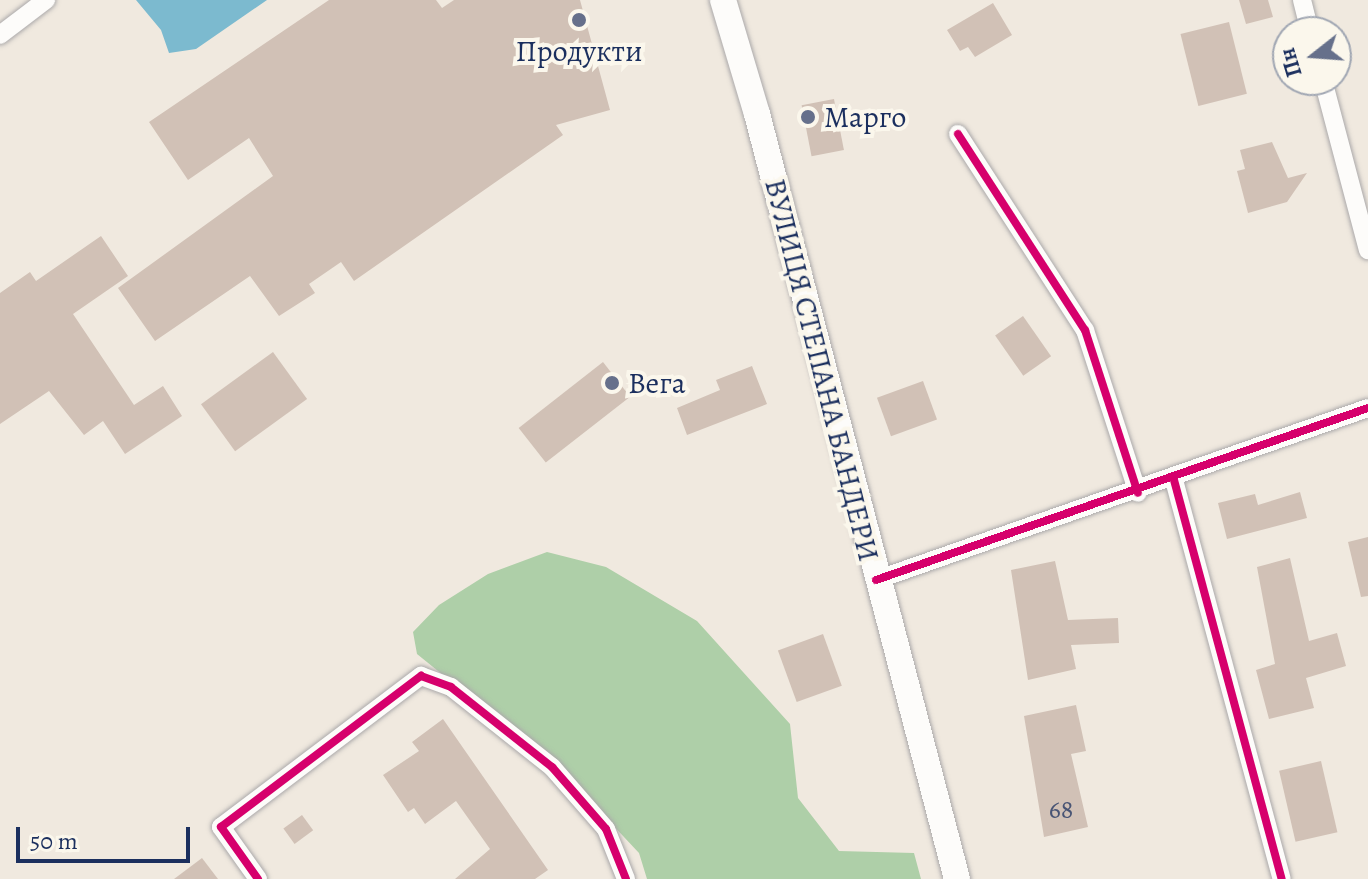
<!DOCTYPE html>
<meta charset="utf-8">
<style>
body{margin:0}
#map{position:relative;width:1368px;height:879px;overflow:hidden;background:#f0e9df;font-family:Alegreya,serif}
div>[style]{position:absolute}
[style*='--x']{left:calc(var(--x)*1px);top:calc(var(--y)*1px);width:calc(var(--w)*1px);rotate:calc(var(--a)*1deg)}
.forest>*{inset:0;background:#aecfa8}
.water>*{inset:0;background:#7cbacf}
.building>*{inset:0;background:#d1c1b6;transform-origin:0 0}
.roads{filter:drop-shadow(0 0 2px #aba9aa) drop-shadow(0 0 2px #aba9aa)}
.minor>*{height:18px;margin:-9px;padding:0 9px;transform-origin:9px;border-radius:9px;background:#fdfcfa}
.secondary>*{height:26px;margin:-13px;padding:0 13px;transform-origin:13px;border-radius:13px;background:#fdfcfa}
.cycleway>*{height:8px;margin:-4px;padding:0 4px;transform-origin:4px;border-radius:4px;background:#d6006c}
.dots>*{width:22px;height:22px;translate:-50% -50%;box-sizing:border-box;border:4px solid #fbf7ec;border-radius:50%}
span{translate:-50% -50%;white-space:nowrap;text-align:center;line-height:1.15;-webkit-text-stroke:8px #fbf7ec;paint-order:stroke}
.number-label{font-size:26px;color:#485474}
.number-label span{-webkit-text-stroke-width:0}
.poi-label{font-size:30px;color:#1b2f5e}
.left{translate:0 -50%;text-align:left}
.street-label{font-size:30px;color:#1b2f5e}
.north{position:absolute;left:1272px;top:16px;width:80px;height:80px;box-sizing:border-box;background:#fbf7ec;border:2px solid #a1a7b3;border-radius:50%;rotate:253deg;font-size:22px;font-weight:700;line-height:32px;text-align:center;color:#1b2f5e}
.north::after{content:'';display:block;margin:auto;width:28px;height:36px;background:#66708b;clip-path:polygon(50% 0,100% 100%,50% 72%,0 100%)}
.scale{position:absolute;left:16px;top:827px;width:174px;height:36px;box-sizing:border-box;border:4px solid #1b2f5e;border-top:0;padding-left:10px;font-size:24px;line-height:28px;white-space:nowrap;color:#1b2f5e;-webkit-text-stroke:6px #fbf7ec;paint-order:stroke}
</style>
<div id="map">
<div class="forest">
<i style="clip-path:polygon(547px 552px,606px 567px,697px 621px,790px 724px,798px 798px,839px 851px,914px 853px,921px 879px,647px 879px,639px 853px,563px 772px,417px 654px,413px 632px,439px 605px,488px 574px)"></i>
</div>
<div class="water">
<i style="clip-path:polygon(136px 0,267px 0,196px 49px,169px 53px,161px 30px)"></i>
</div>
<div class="building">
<i style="clip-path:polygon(329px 0,436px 0,442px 8px,454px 0,580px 0,610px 110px,556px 125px,563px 135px,354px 281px,341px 262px,309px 284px,315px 293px,279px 316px,250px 276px,155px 341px,118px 288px,273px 176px,249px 138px,188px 180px,149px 122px)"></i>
<i style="clip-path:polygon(1239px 0,1268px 0,1273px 17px,1246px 24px)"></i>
<i style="clip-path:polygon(993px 3px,1012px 35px,975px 57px,968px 47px,960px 51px,947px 30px)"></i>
<i style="left:1229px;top:22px;width:74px;height:50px;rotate:76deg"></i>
<i style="left:834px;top:99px;width:52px;height:33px;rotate:79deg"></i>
<i style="clip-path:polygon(1272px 142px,1288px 178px,1307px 173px,1287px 202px,1248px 213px,1237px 171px,1245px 169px,1240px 150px)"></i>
<i style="clip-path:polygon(101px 236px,128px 276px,73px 314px,134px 405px,163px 386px,182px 416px,125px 454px,103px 421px,84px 435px,49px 391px,0 424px,0 293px,30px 272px,36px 281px)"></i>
<i style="left:1023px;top:316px;width:49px;height:34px;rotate:55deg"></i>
<i style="left:273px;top:352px;width:58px;height:89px;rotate:54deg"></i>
<i style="left:603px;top:362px;width:44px;height:107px;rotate:52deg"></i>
<i style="clip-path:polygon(752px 366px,767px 404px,687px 435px,677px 408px,720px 390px,716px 380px)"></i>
<i style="left:923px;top:381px;width:41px;height:49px;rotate:70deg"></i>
<i style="clip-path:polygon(1300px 492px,1307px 518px,1227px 539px,1218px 503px,1255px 494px,1258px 505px)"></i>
<i style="clip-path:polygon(1368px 537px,1368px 596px,1361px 597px,1348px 542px)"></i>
<i style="clip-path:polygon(1290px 558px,1309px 641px,1337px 633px,1346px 666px,1306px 678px,1314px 708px,1269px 719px,1256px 670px,1275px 664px,1257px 567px)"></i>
<i style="clip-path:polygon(1055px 561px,1068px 620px,1118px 618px,1119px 643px,1071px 645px,1076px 669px,1028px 680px,1011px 570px)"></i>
<i style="left:823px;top:634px;width:55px;height:48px;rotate:70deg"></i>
<i style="clip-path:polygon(1076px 705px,1086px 751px,1071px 754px,1088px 827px,1044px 837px,1024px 716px)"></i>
<i style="clip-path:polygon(443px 719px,548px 870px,535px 879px,455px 879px,490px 849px,456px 801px,425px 824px,414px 808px,408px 812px,383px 775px,419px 751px,412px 742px)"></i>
<i style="left:1321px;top:761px;width:73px;height:43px;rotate:77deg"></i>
<i style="left:302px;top:815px;width:19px;height:23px;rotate:54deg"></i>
<i style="clip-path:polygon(202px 858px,218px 879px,174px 879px)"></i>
</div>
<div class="roads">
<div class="minor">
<i style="--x:1302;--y:0;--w:33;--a:76"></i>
<i style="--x:0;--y:35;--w:58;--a:-37.3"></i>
<i style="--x:1323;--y:80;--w:176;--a:75.2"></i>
<i style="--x:958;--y:134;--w:234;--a:57.1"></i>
<i style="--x:1085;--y:330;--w:171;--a:72"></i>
<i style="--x:1174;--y:480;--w:413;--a:74.9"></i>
<i style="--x:876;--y:580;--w:521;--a:-19.27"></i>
<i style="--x:258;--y:879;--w:64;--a:-125.4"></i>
<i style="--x:221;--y:827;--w:251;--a:-37.1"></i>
<i style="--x:421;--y:676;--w:32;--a:20"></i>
<i style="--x:451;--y:687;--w:129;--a:38.4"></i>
<i style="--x:552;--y:767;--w:82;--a:48.9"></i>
<i style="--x:606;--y:829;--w:54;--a:68.2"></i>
</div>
<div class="secondary">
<i style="--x:723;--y:0;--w:119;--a:73.4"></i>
<i style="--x:757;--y:114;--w:791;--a:75.35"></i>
</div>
</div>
<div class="cycleway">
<i style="--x:958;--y:134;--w:234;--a:57.1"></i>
<i style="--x:1085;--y:330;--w:171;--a:72"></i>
<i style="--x:1174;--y:480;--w:413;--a:74.9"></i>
<i style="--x:876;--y:580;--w:521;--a:-19.27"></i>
<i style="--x:258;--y:879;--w:64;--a:-125.4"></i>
<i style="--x:221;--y:827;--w:251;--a:-37.1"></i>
<i style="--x:421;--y:676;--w:32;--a:20"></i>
<i style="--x:451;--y:687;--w:129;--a:38.4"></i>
<i style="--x:552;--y:767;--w:82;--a:48.9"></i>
<i style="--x:606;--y:829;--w:54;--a:68.2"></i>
</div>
<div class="dots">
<i style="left:579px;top:20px;background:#66708b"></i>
<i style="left:808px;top:117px;background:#66708b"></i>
<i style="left:612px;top:383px;background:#66708b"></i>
</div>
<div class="number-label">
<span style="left:1061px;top:810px">68</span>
</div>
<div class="poi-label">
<span style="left:579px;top:51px">Продукти</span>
<span class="left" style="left:824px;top:117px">Марго</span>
<span class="left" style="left:628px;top:383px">Вега</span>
</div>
<div class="street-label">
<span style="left:822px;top:370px;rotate:76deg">ВУЛИЦЯ СТЕПАНА БАНДЕРИ</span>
</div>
<div class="north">Пн</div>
<div class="scale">50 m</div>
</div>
